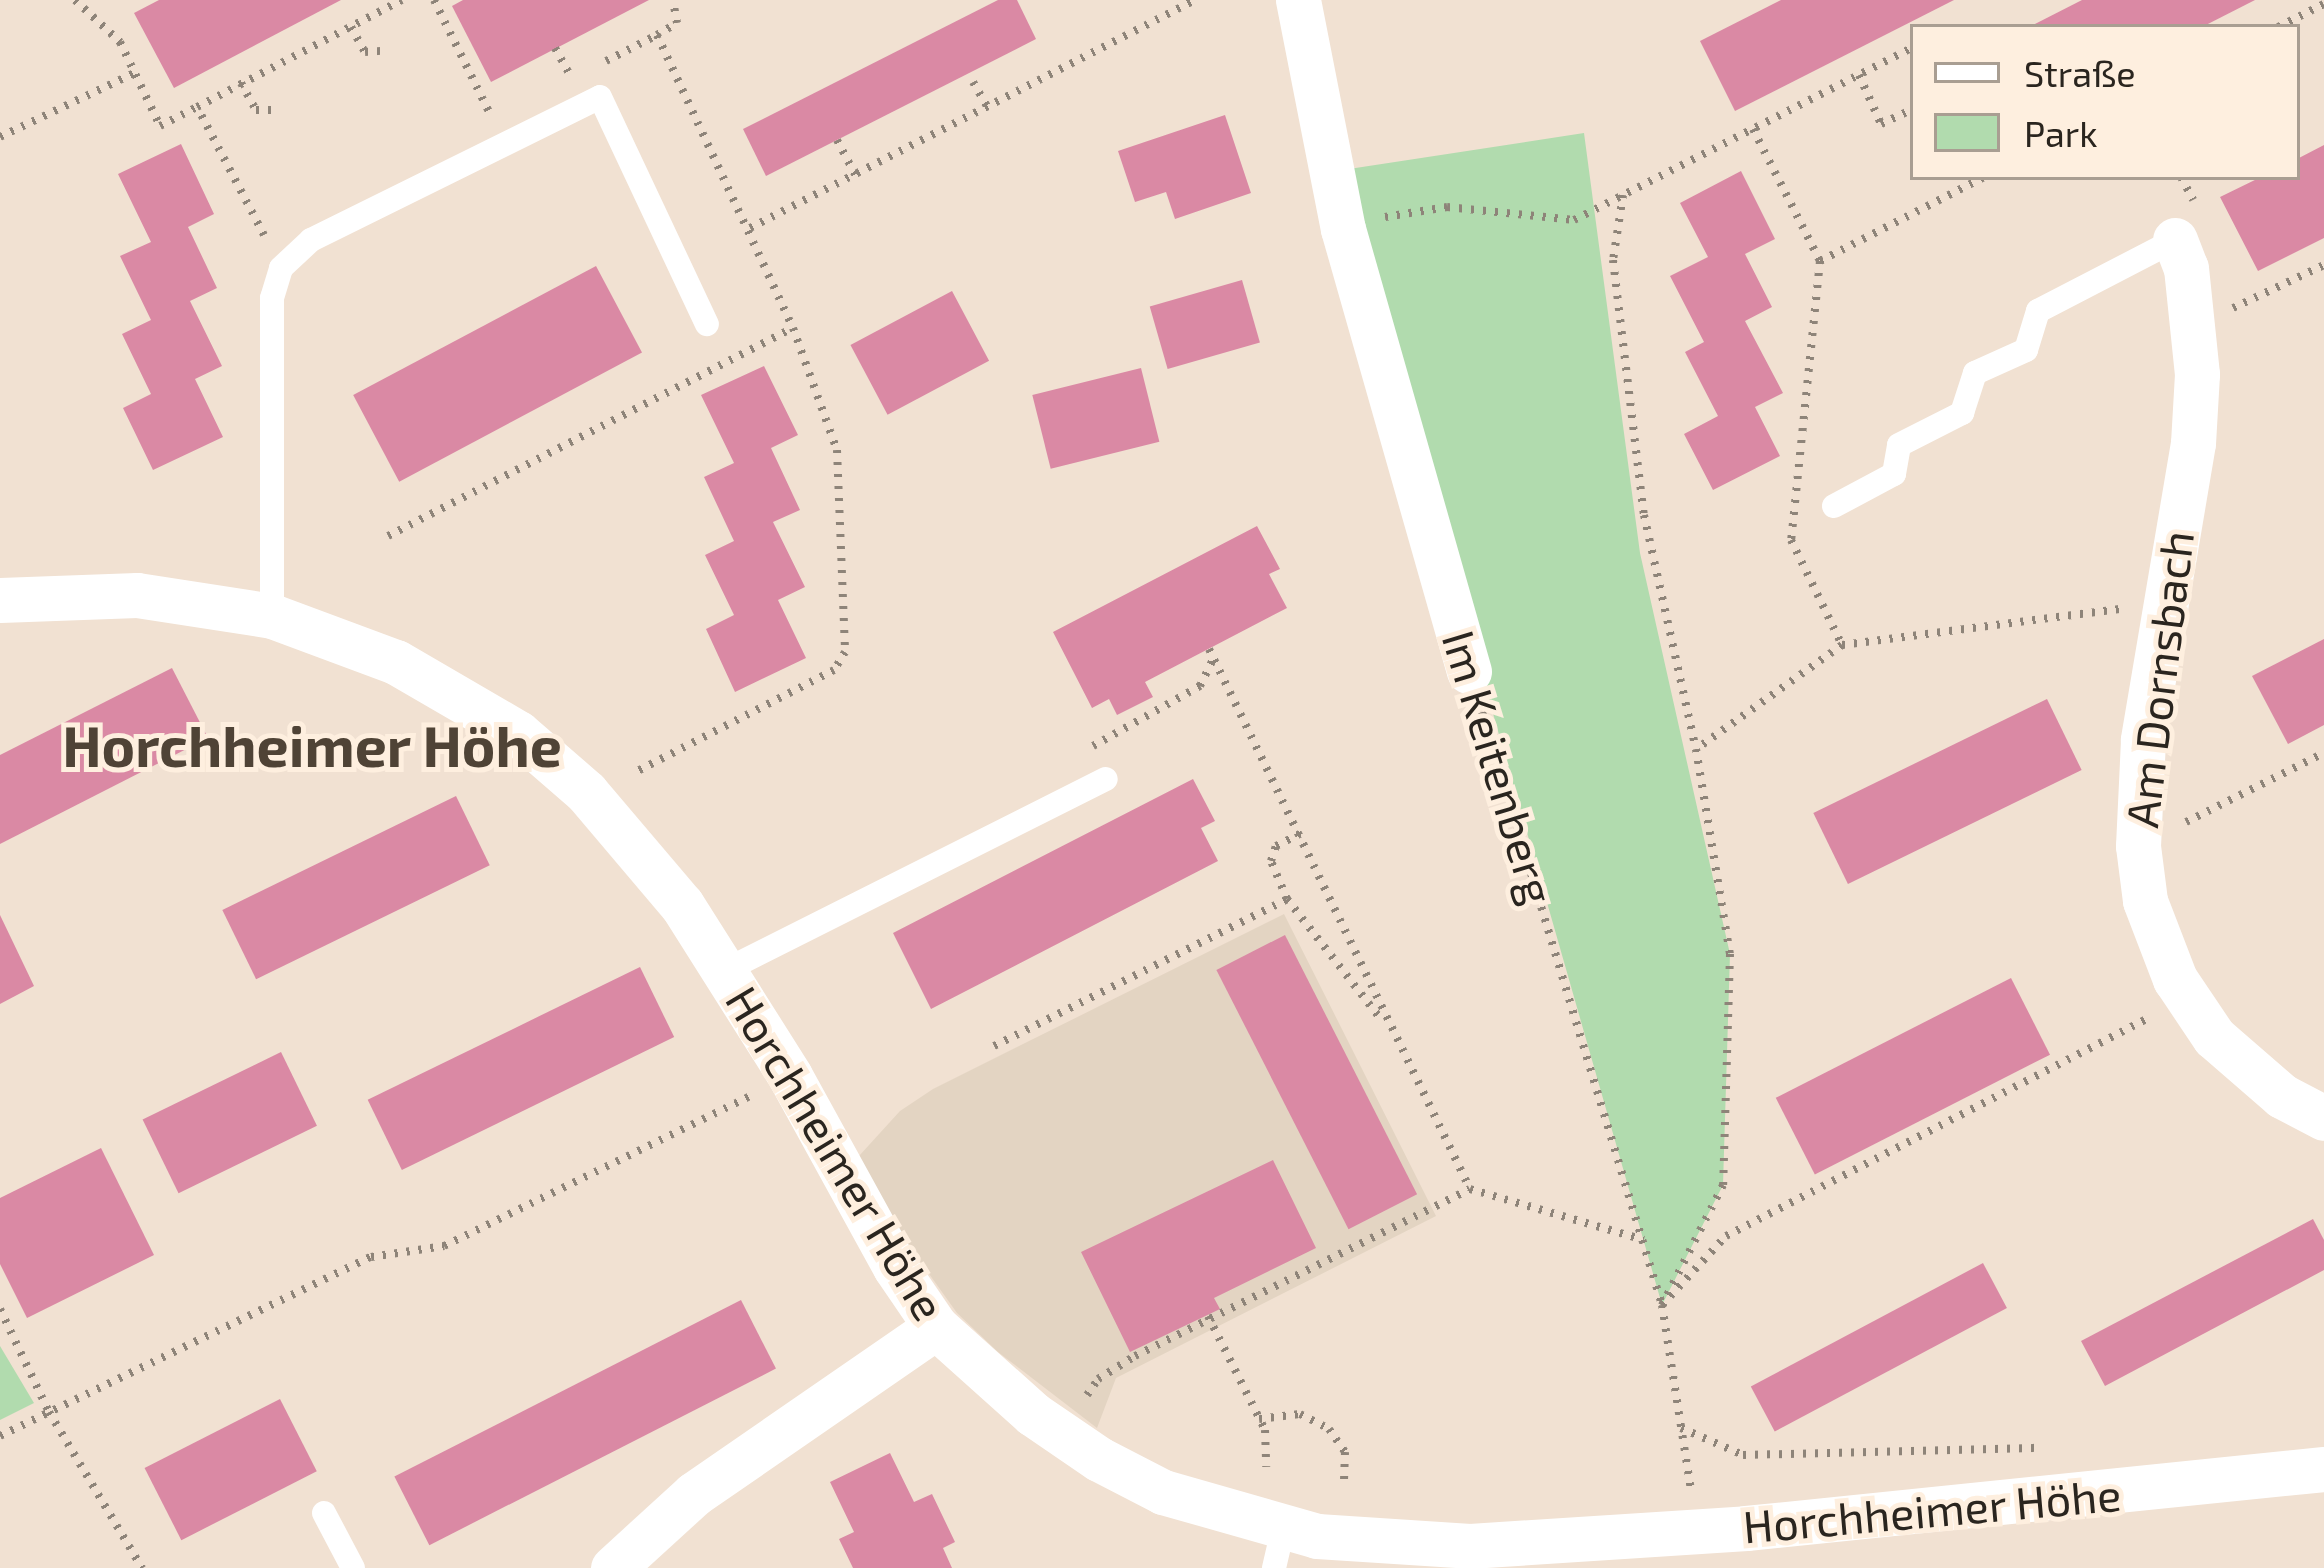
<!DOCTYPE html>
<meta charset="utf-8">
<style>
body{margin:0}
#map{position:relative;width:2324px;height:1568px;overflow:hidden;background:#f1e1d2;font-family:"Exo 2",sans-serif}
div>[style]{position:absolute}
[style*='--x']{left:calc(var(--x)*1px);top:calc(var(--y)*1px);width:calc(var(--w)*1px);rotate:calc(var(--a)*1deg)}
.commercial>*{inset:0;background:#e3d4c2}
.green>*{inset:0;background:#b1dbae}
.building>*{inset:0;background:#da89a4;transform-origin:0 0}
.path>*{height:8px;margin-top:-4px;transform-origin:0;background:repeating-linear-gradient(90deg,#8e8479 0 3px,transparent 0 12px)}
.service>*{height:24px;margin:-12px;padding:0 12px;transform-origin:12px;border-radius:12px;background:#fff}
.minor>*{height:45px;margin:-22.5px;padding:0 22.5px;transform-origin:22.5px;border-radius:22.5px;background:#fff}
span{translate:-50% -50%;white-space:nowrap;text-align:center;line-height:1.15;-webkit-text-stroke:10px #feefdf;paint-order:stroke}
.street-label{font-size:45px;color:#2a251f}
.district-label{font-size:57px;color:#4f4336;font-weight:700}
.legend{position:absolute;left:1910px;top:24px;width:390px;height:156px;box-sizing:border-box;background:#feefdf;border:3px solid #a99e92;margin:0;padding:15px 21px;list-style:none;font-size:36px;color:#2a251f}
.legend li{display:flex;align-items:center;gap:24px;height:60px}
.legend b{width:60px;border:3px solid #a99e92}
</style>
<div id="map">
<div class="commercial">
<i style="clip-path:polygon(1284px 914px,1436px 1216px,1116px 1378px,1097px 1428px,998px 1352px,957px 1313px,892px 1222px,859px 1156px,900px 1111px,933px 1089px)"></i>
</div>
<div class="green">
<i style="clip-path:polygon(1584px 133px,1640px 553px,1730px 954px,1723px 1185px,1662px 1305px,1354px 227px,1349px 169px)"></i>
<i style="clip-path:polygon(0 1346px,34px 1403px,0 1420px)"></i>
</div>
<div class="building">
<i style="clip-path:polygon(159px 0,341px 0,174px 88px,134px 13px)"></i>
<i style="clip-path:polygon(463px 0,649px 0,491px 82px,452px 6px)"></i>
<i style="clip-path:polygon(998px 0,1017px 0,1036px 39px,766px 176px,743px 129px)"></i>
<i style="clip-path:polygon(1781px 0,1954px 0,1735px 111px,1700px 41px)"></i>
<i style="clip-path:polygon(2082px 0,2255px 0,2202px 27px,2029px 27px)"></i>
<i style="clip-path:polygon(1225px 115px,1251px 193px,1175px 219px,1166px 192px,1135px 202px,1118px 151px)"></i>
<i style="clip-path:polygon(181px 144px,214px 214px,188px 227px,217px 288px,190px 301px,222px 366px,195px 379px,223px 437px,153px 470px,123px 408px,151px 394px,122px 334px,151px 320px,120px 256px,151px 242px,118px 174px)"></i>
<i style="clip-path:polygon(2324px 145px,2324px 238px,2258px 271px,2220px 197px,2261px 177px,2297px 177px,2297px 159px)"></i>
<i style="clip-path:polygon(1741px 171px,1775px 239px,1745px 254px,1772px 307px,1745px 321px,1783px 393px,1755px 407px,1780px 456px,1713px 490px,1684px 434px,1718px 416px,1685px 352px,1704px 342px,1670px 276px,1708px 257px,1680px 203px)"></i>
<i style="left:596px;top:266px;width:98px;height:275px;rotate:62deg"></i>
<i style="left:1242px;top:280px;width:65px;height:96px;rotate:74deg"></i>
<i style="left:952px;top:291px;width:79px;height:115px;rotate:62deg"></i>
<i style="clip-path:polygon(764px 366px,798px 435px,771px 448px,800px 510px,773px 522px,805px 587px,778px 600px,806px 658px,735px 692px,706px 629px,734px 615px,705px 555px,734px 541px,704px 477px,734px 463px,701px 395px)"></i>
<i style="left:1141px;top:368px;width:76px;height:112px;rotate:76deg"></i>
<i style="clip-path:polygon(1257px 526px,1280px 569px,1269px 574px,1287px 608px,1145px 682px,1153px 697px,1117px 715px,1109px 699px,1092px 708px,1053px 632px)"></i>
<i style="clip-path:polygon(2324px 639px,2324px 725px,2288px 744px,2252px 676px)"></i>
<i style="clip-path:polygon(172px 668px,208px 738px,0 844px,0 755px)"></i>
<i style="left:2047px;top:699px;width:79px;height:260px;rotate:64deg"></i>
<i style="clip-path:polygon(1193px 779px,1215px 821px,1201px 828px,1218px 861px,931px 1009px,893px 933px)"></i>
<i style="left:456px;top:796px;width:77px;height:260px;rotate:64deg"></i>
<i style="clip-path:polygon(0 915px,34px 986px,0 1004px)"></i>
<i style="left:1285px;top:935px;width:291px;height:77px;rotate:63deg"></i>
<i style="left:640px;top:967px;width:78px;height:303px;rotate:64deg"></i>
<i style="left:2011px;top:978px;width:86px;height:264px;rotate:63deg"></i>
<i style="left:281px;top:1052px;width:82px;height:154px;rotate:64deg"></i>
<i style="clip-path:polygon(101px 1148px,154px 1255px,27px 1318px,0 1264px,0 1198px)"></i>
<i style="clip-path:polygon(1273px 1160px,1316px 1248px,1214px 1298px,1220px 1309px,1130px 1352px,1081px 1252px)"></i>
<i style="clip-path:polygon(2313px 1219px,2324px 1240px,2324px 1270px,2105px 1386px,2081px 1341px)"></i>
<i style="left:1983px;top:1263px;width:51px;height:263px;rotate:62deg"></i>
<i style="left:741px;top:1300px;width:77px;height:389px;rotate:63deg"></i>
<i style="left:280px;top:1399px;width:81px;height:152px;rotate:63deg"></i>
<i style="clip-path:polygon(890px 1453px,914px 1502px,932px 1494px,955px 1542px,943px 1548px,952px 1568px,853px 1568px,839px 1539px,854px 1532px,830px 1482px)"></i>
</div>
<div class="path">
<i style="--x:75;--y:0;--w:62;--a:43"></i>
<i style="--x:120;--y:42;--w:93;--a:64.5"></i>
<i style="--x:160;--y:126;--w:42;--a:-27.2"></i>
<i style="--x:434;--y:0;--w:125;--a:63.8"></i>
<i style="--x:351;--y:27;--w:29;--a:61"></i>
<i style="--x:365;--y:52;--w:16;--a:-4"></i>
<i style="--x:2278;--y:27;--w:51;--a:-26.6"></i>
<i style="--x:657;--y:35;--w:23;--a:-31"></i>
<i style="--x:677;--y:23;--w:23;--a:-100"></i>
<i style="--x:555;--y:48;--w:33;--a:61"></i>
<i style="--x:606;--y:61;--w:57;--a:-27"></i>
<i style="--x:657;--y:35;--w:323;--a:65.1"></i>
<i style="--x:793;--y:328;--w:130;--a:70.2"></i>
<i style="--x:837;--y:450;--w:202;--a:87.7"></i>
<i style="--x:845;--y:652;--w:21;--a:121"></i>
<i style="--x:834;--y:670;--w:225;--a:152.8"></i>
<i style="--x:1859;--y:75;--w:54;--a:65.8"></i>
<i style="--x:1881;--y:124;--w:35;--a:-25"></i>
<i style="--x:973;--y:82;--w:30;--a:60"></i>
<i style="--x:241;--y:83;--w:31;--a:61"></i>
<i style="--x:256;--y:110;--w:17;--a:0"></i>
<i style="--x:1753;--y:129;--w:148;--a:63.1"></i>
<i style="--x:1820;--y:261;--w:184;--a:-27.1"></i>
<i style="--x:0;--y:137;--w:148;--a:-25.5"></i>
<i style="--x:837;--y:140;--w:41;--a:62.2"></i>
<i style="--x:2181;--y:177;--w:26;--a:62"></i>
<i style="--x:1623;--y:195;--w:66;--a:98.7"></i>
<i style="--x:1613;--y:260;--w:257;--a:83.1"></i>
<i style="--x:1644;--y:515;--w:240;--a:77.5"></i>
<i style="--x:1385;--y:217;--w:63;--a:-9.2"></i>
<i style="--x:1447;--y:207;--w:128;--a:5.8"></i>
<i style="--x:1574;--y:220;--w:381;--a:-27"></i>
<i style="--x:750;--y:228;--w:500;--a:-27.13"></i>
<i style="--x:264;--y:235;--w:144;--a:-117.6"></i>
<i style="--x:197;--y:107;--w:231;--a:-27.6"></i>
<i style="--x:1820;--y:261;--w:281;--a:95.9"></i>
<i style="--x:1791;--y:540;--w:117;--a:64.1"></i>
<i style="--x:1842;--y:645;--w:179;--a:144.5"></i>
<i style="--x:1696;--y:749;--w:208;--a:80.6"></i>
<i style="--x:1730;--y:954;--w:231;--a:91.7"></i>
<i style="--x:1723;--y:1185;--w:135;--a:116.9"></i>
<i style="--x:1662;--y:1305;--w:94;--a:-47.2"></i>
<i style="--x:1726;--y:1236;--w:476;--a:-27.3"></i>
<i style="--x:2233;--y:308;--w:101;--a:-25.3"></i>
<i style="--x:388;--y:536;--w:455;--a:-27.2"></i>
<i style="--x:1842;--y:645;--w:280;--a:-7.4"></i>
<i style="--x:1209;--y:649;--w:600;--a:64.2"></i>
<i style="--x:1482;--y:712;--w:620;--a:73.11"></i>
<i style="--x:1662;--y:1305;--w:187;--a:81.1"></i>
<i style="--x:1093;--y:746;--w:123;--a:-29.3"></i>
<i style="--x:1200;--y:686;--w:30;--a:-64"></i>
<i style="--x:2186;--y:822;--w:154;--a:-26.6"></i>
<i style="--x:1287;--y:899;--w:41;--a:-112.8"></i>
<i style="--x:1271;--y:861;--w:16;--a:-72"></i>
<i style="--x:1276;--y:846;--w:28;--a:-27"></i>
<i style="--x:994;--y:1046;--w:328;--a:-26.6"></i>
<i style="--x:1287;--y:899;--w:151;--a:52"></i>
<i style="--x:0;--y:1309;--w:114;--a:64.6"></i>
<i style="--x:49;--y:1412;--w:182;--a:59.2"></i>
<i style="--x:1208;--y:1316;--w:127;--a:63.4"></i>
<i style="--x:1265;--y:1430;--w:37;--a:88"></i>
<i style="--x:1087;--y:1395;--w:19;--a:-55"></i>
<i style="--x:1098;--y:1379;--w:44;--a:-31.9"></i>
<i style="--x:1135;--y:1356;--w:374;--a:-26.5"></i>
<i style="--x:1470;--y:1189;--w:181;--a:16.3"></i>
<i style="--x:1259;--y:1419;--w:41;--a:-7"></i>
<i style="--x:1300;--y:1414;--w:33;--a:27"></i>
<i style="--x:1329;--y:1429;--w:28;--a:55"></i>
<i style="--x:1345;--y:1452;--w:30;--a:92"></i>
<i style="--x:1681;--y:1428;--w:68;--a:23.5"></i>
<i style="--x:1743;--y:1455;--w:292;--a:-1.4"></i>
<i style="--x:0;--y:1436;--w:412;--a:-25.8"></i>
<i style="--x:371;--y:1257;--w:74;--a:-8.6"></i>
<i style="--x:444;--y:1246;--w:341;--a:-26.1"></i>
</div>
<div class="service">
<i style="--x:1834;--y:506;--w:68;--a:-28.1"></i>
<i style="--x:1894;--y:474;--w:29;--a:-80"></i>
<i style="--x:1899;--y:445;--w:71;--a:-26.9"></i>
<i style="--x:1962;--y:413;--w:42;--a:-72"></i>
<i style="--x:1975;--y:373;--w:56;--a:-24.3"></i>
<i style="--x:2026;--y:350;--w:41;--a:-72.9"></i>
<i style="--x:2038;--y:311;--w:154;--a:-27.4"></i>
<i style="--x:272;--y:616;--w:318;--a:-90"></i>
<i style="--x:272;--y:298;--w:31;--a:-73"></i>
<i style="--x:281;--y:268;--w:41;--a:-43"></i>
<i style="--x:311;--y:240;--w:322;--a:-26.3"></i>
<i style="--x:600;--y:97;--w:251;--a:64.8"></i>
<i style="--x:726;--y:970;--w:425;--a:-26.7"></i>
<i style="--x:324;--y:1513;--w:62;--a:62.2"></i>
<i style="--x:1274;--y:1568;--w:39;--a:-77"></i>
</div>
<div class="minor">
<i style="--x:1298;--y:0;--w:233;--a:78.9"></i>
<i style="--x:1343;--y:229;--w:460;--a:74.1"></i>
<i style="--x:2175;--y:240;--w:30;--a:69"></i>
<i style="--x:2186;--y:268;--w:107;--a:84.1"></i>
<i style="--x:2197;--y:374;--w:69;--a:93.3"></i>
<i style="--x:2193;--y:443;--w:301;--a:99.6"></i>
<i style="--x:2143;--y:740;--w:106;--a:92.7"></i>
<i style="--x:2138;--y:846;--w:55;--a:82.7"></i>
<i style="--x:2145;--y:901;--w:84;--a:69"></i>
<i style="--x:2175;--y:979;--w:70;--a:56.1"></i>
<i style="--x:2214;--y:1037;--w:90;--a:40.9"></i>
<i style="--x:2282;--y:1096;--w:47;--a:27.6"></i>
<i style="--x:0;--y:600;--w:137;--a:-2.1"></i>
<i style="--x:137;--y:595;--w:137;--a:8.8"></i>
<i style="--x:272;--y:616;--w:132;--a:20.4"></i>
<i style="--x:396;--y:662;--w:141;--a:30.2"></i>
<i style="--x:518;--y:733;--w:90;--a:40.9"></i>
<i style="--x:586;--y:792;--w:148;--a:49.7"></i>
<i style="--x:682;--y:905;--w:202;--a:57.7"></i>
<i style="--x:790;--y:1076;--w:218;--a:61.2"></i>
<i style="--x:895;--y:1267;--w:73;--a:55.7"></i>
<i style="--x:936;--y:1327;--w:130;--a:41.9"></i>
<i style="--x:1033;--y:1414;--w:80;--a:34.3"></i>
<i style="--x:1099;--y:1459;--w:72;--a:27.3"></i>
<i style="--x:1163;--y:1492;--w:160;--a:15.9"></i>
<i style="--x:1317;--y:1536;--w:153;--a:3.7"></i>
<i style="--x:1470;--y:1546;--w:277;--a:-3.7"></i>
<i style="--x:1746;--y:1528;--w:581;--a:-5.83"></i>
<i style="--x:613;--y:1568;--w:110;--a:-42.4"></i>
<i style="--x:694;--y:1494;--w:294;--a:-34.6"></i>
</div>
<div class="street-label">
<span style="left:2159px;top:679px;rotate:-83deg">Am Dornsbach</span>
<span style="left:1499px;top:767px;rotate:73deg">Im Keitenberg</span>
<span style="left:836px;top:1153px;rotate:59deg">Horchheimer Höhe</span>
<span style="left:1932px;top:1510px;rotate:-5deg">Horchheimer Höhe</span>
</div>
<div class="district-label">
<span style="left:312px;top:745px">Horchheimer Höhe</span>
</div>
<ul class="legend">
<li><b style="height:15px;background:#fff"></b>Straße</li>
<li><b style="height:33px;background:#b1dbae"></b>Park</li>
</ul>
</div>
